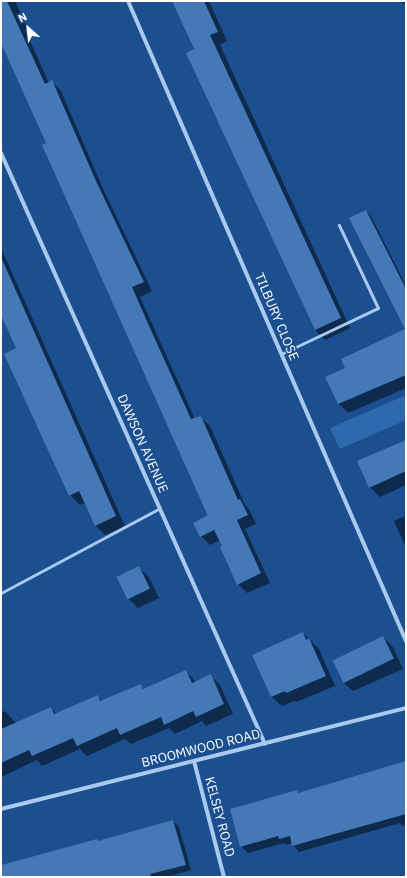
<!DOCTYPE html>
<style>
body{margin:0}
#map{position:relative;width:407px;height:878px;overflow:hidden;background:#1b4f8f;font-family:"IBM Plex Sans",sans-serif}
div>[style]{position:absolute}
[style*='--x']{left:calc(var(--x)*1px);top:calc(var(--y)*1px);width:calc(var(--w)*1px);rotate:calc(var(--a)*1deg)}
.green>*{inset:0;background:#2e69ad}
.shadow>*{inset:0;background:#0007}
.building>*{inset:0;background:#4478b7;transform-origin:0 0}
.lane>*{height:3px;margin:-1.5px;padding:0 1.5px;transform-origin:1.5px;border-radius:1.5px;background:#a9c9ee}
.street>*{height:4px;margin:-2px;padding:0 2px;transform-origin:2px;border-radius:2px;background:#a9c9ee}
span{translate:-50% -50%;white-space:nowrap;text-align:center;line-height:1.15;-webkit-text-stroke:3px #1b4f8f;paint-order:stroke}
.street-label{font-size:13px;color:#fff}
.frame{position:absolute;inset:0;border:2px solid #fff;pointer-events:none}
.north{position:absolute;left:8px;top:8px;width:40px;height:40px;-webkit-text-stroke:3px #1b4f8f;paint-order:stroke;rotate:333deg;font-size:11px;font-weight:700;line-height:16px;text-align:center;color:#fff}
.north::after{content:'';display:block;margin:auto;width:14px;height:18px;background:#fff;clip-path:polygon(50% 0,100% 100%,50% 72%,0 100%)}
</style>
<div id="map">
<div class="green">
<i style="clip-path:polygon(406px 395px,406px 420px,340px 449px,330px 428px)"></i>
</div>
<div class="shadow">
<i style="clip-path:polygon(1px 1px,15px 1px,28px 29px,25px 30px,49px 83px,52px 82px,61px 91px,104px 191px,152px 291px,140px 297px,195px 419px,200px 417px,210px 426px,245px 505px,249px 509px,256px 524px,245px 529px,270px 583px,247px 593px,238px 584px,220px 540px,210px 545px,201px 536px,209px 516px,48px 144px,1px 41px)"></i>
<i style="clip-path:polygon(173px 1px,209px 1px,227px 41px,220px 45px,350px 328px,325px 340px,315px 330px)"></i>
<i style="clip-path:polygon(401px 1px,406px 1px,406px 6px)"></i>
<i style="clip-path:polygon(366px 211px,371px 216px,406px 286px,406px 310px)"></i>
<i style="clip-path:polygon(1px 248px,125px 526px,105px 535px,95px 525px,85px 503px,80px 505px,70px 495px,17px 349px,1px 313px)"></i>
<i style="clip-path:polygon(406px 330px,406px 388px,348px 413px,339px 404px,346px 368px)"></i>
<i style="clip-path:polygon(406px 441px,406px 485px,380px 497px,370px 487px)"></i>
<i style="clip-path:polygon(406px 516px,406px 548px,394px 521px)"></i>
<i style="clip-path:polygon(139px 568px,149px 577px,159px 598px,138px 608px,128px 598px)"></i>
<i style="clip-path:polygon(303px 633px,319px 649px,335px 686px,296px 702px,294px 701px,282px 706px,272px 697px)"></i>
<i style="clip-path:polygon(383px 637px,393px 647px,403px 669px,353px 691px,343px 682px)"></i>
<i style="clip-path:polygon(186px 671px,196px 682px,210px 675px,220px 685px,233px 714px,206px 726px,202px 721px,175px 734px,169px 728px,131px 744px,125px 739px,87px 756px,80px 749px,42px 766px,37px 760px,1px 777px,1px 713px,5px 711px,16px 723px,51px 708px,57px 714px,97px 696px,103px 702px,140px 685px,144px 689px)"></i>
<i style="clip-path:polygon(406px 763px,406px 825px,402px 826px,400px 823px,299px 852px,292px 843px,286px 845px,284px 843px,248px 853px,241px 846px,297px 792px,299px 793px)"></i>
<i style="clip-path:polygon(173px 821px,179px 827px,191px 870px,167px 877px,1px 877px,1px 865px,57px 850px,99px 842px)"></i>
</div>
<div class="building">
<i style="clip-path:polygon(1px 1px,7px 1px,45px 84px,52px 80px,96px 181px,144px 282px,132px 287px,150px 328px,191px 419px,201px 416px,238px 500px,240px 499px,248px 515px,237px 520px,261px 573px,237px 585px,220px 547px,222px 546px,214px 530px,200px 537px,193px 523px,208px 515px,207px 514px,42px 145px,46px 143px,1px 43px)"></i>
<i style="clip-path:polygon(172px 1px,204px 1px,218px 32px,210px 35px,341px 318px,315px 330px,186px 53px,194px 49px)"></i>
<i style="clip-path:polygon(366px 210px,406px 289px,406px 375px,338px 404px,325px 377px,345px 368px,341px 359px,405px 329px,349px 218px)"></i>
<i style="clip-path:polygon(1px 257px,116px 516px,95px 526px,79px 491px,69px 496px,4px 354px,16px 348px,1px 315px)"></i>
<i style="clip-path:polygon(406px 440px,406px 471px,369px 488px,357px 461px)"></i>
<i style="left:139px;top:566px;width:25px;height:25px;rotate:64deg"></i>
<i style="clip-path:polygon(303px 632px,306px 640px,309px 638px,326px 676px,286px 693px,285px 691px,271px 697px,252px 655px)"></i>
<i style="left:383px;top:636px;width:25px;height:56px;rotate:64deg"></i>
<i style="clip-path:polygon(186px 670px,192px 683px,211px 674px,224px 704px,196px 717px,193px 711px,164px 725px,161px 717px,120px 735px,117px 728px,77px 746px,73px 738px,32px 756px,29px 750px,1px 763px,1px 729px,51px 707px,54px 714px,98px 695px,100px 701px,141px 684px,143px 689px)"></i>
<i style="clip-path:polygon(406px 761px,406px 814px,292px 846px,290px 836px,279px 839px,278px 836px,240px 847px,230px 809px,297px 790px,298px 793px)"></i>
<i style="clip-path:polygon(173px 820px,186px 865px,150px 874px,151px 877px,1px 877px,1px 865px,97px 839px,98px 841px)"></i>
</div>
<div class="lane">
<i style="--x:281;--y:354;--w:107;--a:-25.4"></i>
<i style="--x:378;--y:308;--w:92;--a:-115.2"></i>
<i style="--x:1;--y:593;--w:180;--a:-28.1"></i>
</div>
<div class="street">
<i style="--x:128;--y:1;--w:698;--a:66.52"></i>
<i style="--x:1;--y:153;--w:647;--a:65.93"></i>
<i style="--x:194;--y:761;--w:120;--a:75.5"></i>
<i style="--x:1;--y:809;--w:417;--a:-14"></i>
</div>
<div class="street-label">
<span style="left:276px;top:317px;rotate:67deg">TILBURY CLOSE</span>
<span style="left:142px;top:444px;rotate:66deg">DAWSON AVENUE</span>
<span style="left:201px;top:749px;rotate:-14deg">BROOMWOOD ROAD</span>
<span style="left:219px;top:817px;rotate:75deg">KELSEY ROAD</span>
</div>
<div class="frame"></div>
<div class="north">N</div>
</div>
